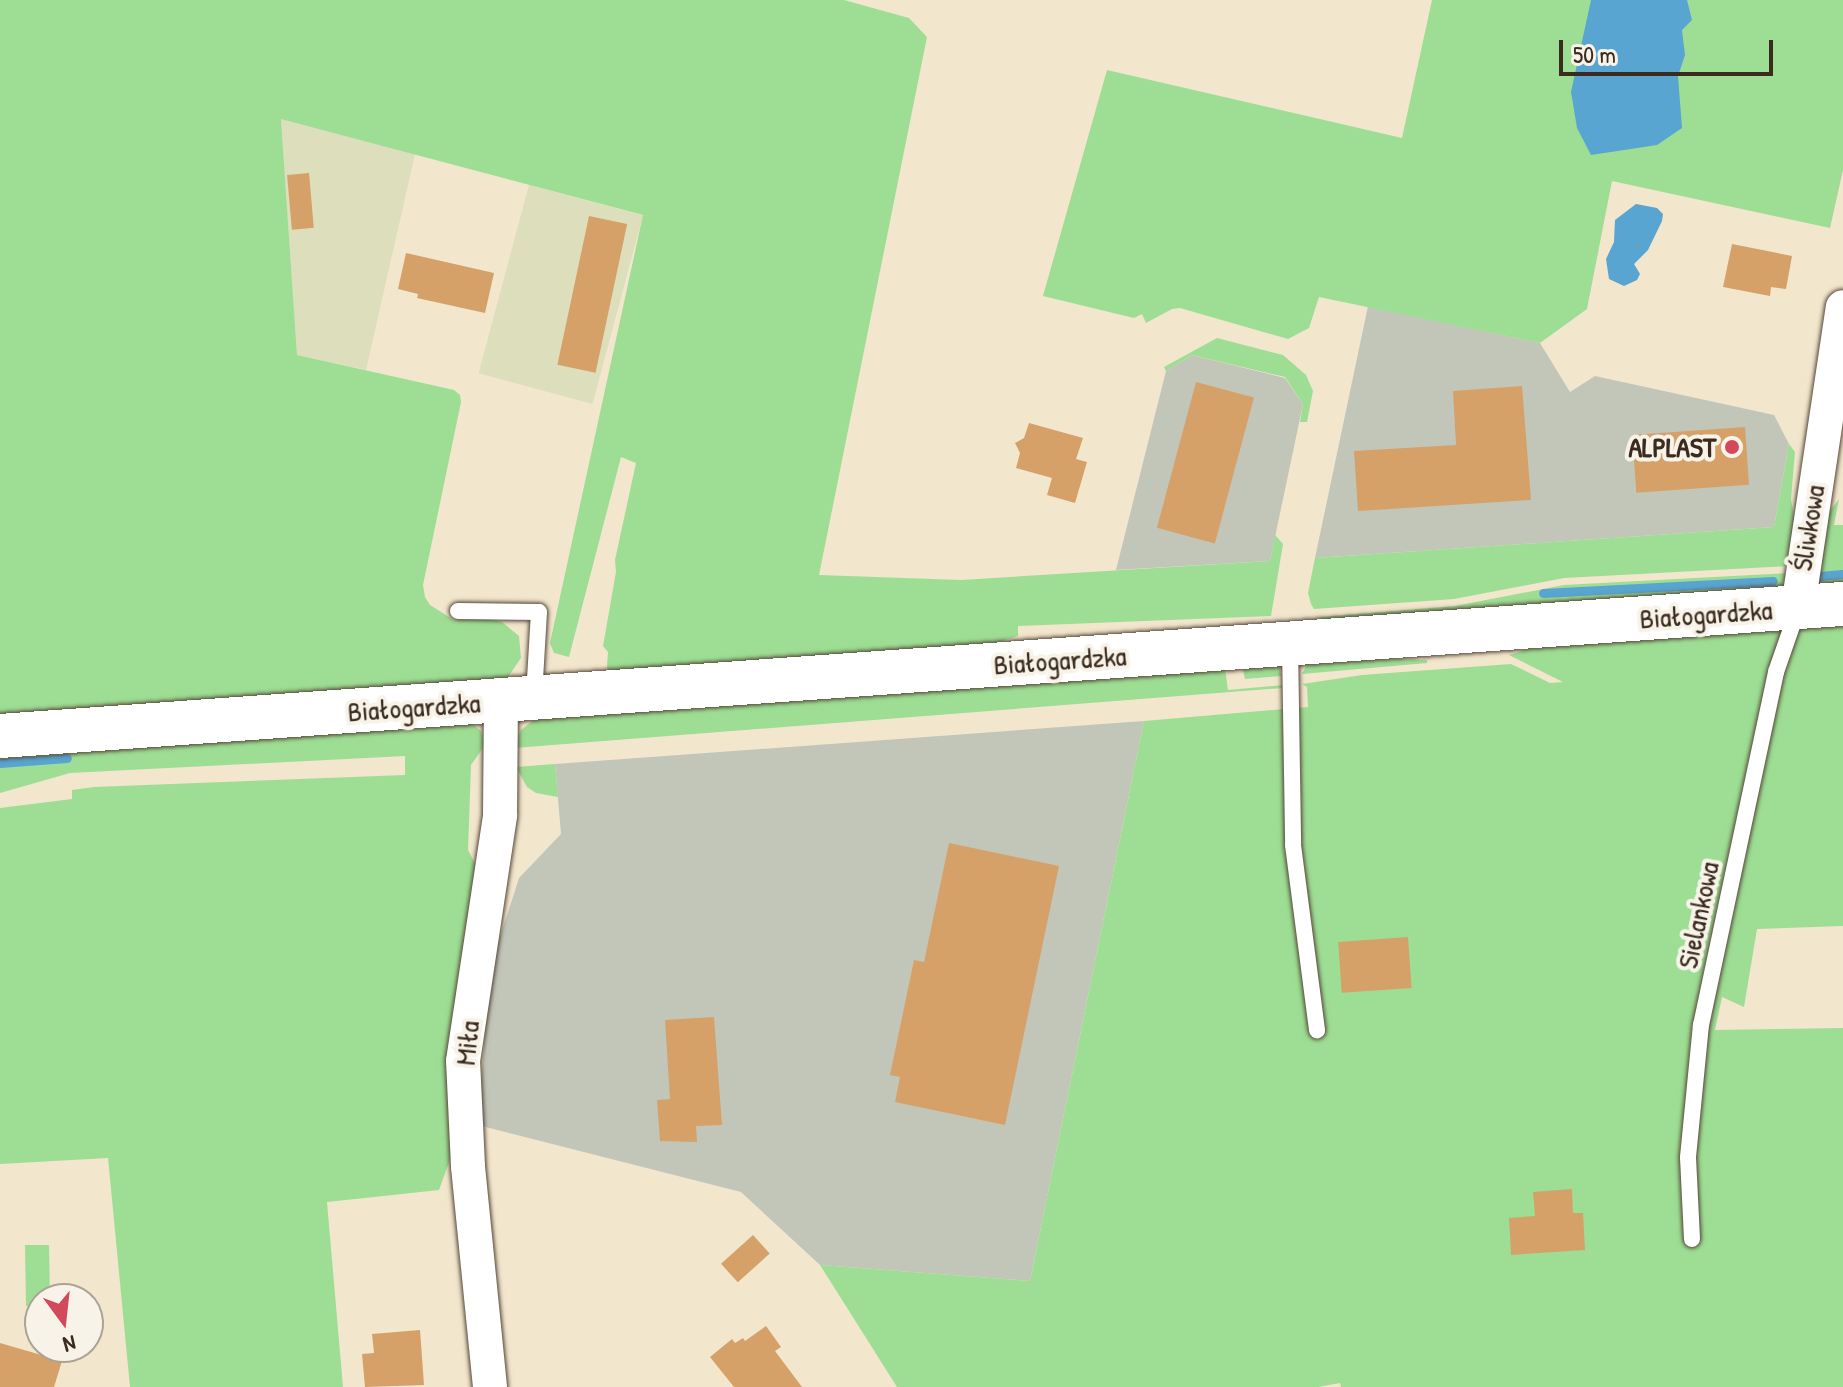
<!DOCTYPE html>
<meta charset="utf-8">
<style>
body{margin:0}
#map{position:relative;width:1843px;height:1387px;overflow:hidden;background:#f2e6cd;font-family:"Patrick Hand",sans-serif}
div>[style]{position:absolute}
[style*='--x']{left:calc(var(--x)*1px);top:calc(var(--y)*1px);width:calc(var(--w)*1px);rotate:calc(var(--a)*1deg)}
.built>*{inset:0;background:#dddebc;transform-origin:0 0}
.industrial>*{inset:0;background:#c2c6b9}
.green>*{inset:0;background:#9dde94}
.water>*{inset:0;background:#58a5d1}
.stream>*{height:9px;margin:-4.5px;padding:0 4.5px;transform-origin:4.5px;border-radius:4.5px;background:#58a5d1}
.building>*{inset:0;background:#d5a168;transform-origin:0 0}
.roads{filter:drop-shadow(0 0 2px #564638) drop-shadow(0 0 2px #564638)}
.service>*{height:16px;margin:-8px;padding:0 8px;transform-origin:8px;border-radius:8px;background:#fff}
.minor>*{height:34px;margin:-17px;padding:0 17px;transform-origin:17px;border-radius:17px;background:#fff}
.secondary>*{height:44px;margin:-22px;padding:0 22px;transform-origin:22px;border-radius:22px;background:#fff}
.dots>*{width:22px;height:22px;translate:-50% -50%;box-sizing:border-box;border:4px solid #f7f3e8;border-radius:50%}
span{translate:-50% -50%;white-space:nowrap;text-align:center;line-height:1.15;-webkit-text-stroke:8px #f7f3e8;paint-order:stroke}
.poi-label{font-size:28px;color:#3b2a1e;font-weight:700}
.right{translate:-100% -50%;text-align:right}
.street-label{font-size:28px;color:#3b2a1e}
.north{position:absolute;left:24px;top:1283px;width:80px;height:80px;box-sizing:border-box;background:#f7f3e8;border:2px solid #aca397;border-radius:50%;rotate:165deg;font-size:22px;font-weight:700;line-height:32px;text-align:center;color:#3b2a1e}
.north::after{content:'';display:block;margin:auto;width:28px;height:36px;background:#d1495b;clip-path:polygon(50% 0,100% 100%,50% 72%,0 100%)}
.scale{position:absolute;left:1559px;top:40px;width:214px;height:36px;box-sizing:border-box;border:4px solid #3b2a1e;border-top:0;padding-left:10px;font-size:24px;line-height:28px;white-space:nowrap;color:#3b2a1e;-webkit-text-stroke:6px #f7f3e8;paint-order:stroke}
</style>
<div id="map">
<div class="built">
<i style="clip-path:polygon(281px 118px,415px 154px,366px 370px,297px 355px)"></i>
<i style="left:529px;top:185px;width:118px;height:195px;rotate:15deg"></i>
</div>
<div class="industrial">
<i style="clip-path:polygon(1368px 306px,1540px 343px,1570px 392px,1595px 376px,1774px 415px,1789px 444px,1774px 527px,1315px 558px)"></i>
<i style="clip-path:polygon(1192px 355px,1285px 378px,1303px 404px,1270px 561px,1116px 570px,1166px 371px)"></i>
<i style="clip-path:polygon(1144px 721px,1030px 1281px,820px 1265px,741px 1192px,478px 1125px,490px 968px,519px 878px,561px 834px,555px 764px)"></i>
</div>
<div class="green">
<i style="clip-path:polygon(0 0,844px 0,909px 18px,927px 37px,819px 575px,961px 580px,1270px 561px,1275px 535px,1283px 544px,1271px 616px,1018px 626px,1018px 636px,966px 653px,610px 675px,607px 667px,608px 652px,603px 646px,616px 572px,615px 560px,636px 463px,621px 457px,569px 657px,554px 653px,550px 643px,643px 215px,281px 119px,297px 355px,454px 390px,460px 395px,461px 402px,423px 585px,425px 597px,430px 605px,454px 620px,487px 618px,502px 622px,519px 636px,521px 658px,508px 677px,483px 687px,0 722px)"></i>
<i style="clip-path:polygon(1432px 0,1843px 0,1843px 170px,1830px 228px,1612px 181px,1587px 309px,1540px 343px,1319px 297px,1309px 328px,1288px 339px,1180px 308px,1172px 309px,1146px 323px,1142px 314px,1134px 318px,1043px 296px,1107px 70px,1402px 138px)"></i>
<i style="clip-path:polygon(1217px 338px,1283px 355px,1306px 375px,1313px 391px,1307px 422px,1300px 422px,1303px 404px,1285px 377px,1192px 355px,1166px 371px,1164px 367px)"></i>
<i style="clip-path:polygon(1789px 444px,1795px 452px,1791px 499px,1796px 526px,1790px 566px,1564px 578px,1454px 599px,1314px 609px,1311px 604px,1308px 593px,1315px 558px,1774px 527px)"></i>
<i style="clip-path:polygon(1839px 499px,1834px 525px,1843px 525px,1843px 590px,1837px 590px,1823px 583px,1815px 571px,1818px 526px)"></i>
<i style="clip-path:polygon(1789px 573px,1779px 589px,1339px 626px,1319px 617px,1455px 606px,1564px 585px)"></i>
<i style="clip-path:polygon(1843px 617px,1843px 926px,1757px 929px,1744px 1007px,1722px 997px,1715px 1030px,1843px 1028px,1843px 1387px,1341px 1387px,1340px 1383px,1318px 1387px,897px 1387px,820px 1265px,1030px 1281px,1144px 721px,1308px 707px,1307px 687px,1302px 684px,1362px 675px,1511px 664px,1550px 683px,1563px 682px,1509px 655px,1567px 637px)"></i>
<i style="clip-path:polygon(1312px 655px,1427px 660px,1427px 663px,1302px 674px)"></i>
<i style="clip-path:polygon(1241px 660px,1279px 664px,1281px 676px,1245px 679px)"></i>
<i style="clip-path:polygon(1224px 661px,1228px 690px,1283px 685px,1283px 688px,514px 748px,521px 730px,539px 716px)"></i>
<i style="clip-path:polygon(470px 722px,481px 731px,485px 745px,471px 765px,468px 850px,480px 873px,455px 1146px,439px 1190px,327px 1202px,343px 1387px,130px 1387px,108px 1158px,0 1164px,0 808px,72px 799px,72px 790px,94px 787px,405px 775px,405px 756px,70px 773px,0 793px,0 748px)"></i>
<i style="clip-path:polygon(555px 764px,558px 797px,536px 793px,527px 787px,516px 767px)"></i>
<i style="clip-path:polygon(25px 1245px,49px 1245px,50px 1299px,40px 1299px,40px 1306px,26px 1306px)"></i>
</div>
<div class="water">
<i style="clip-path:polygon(1591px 0,1687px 0,1692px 20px,1682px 30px,1685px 55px,1678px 76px,1682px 128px,1657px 145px,1591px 155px,1577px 128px,1571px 92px)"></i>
<i style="clip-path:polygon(1636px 204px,1657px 208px,1663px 214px,1662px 221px,1648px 250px,1634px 264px,1640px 274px,1637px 280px,1624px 286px,1609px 279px,1606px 259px,1614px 242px,1615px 220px)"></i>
</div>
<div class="stream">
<i style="--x:1819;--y:576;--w:24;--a:-5"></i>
<i style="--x:1543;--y:593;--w:230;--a:-3"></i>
<i style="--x:0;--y:763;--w:67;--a:-4.3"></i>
</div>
<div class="building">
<i style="left:309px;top:173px;width:55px;height:22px;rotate:85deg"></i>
<i style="left:589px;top:216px;width:39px;height:152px;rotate:12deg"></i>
<i style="clip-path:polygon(1732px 244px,1792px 256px,1786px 289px,1771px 287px,1770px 296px,1723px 287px)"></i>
<i style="clip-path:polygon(406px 253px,494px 273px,485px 313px,417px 298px,418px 294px,398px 289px)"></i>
<i style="left:1196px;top:382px;width:60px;height:151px;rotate:15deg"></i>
<i style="clip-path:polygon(1522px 386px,1531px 500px,1358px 511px,1354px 451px,1456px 445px,1453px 391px)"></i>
<i style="clip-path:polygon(1029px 423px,1083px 438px,1076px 459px,1087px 462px,1075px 503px,1047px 495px,1052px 478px,1016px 468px,1020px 453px,1015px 443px,1024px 438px)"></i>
<i style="left:1745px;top:427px;width:58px;height:113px;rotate:86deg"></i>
<i style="clip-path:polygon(949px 843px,1059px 866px,1005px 1125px,895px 1102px,900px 1077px,890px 1075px,914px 960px,924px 962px)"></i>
<i style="left:1408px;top:937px;width:51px;height:70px;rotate:86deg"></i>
<i style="clip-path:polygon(714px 1017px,722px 1125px,696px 1126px,697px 1142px,660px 1141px,657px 1100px,670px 1099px,665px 1020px)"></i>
<i style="clip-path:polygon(1572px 1189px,1573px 1213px,1583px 1213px,1585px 1250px,1511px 1255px,1509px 1218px,1535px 1216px,1533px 1192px)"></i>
<i style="left:753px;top:1235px;width:25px;height:43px;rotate:48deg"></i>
<i style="clip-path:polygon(766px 1326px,781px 1347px,775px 1351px,802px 1387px,734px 1387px,710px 1357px,732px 1339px,735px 1343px,743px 1338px,745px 1341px)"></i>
<i style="clip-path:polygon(420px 1330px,424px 1385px,365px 1387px,362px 1354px,374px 1353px,372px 1334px)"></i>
<i style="clip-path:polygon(0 1343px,62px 1361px,54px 1387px,0 1387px)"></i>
</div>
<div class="roads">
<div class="service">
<i style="--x:458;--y:611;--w:81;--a:0.7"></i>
<i style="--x:539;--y:612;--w:85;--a:93.4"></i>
<i style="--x:1290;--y:645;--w:200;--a:89.1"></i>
<i style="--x:1293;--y:845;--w:187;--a:82.6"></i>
<i style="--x:1692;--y:1239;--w:82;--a:-92.8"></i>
<i style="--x:1688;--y:1157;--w:133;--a:-84.4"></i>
<i style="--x:1701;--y:1025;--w:361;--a:-78"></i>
<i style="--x:1776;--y:672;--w:67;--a:-70.8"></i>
</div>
<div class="minor">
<i style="--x:1798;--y:607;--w:303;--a:-81.5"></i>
<i style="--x:490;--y:1387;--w:222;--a:-95.7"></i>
<i style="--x:468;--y:1166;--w:105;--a:-92.7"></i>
<i style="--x:463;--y:1061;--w:249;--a:-81.4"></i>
<i style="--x:500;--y:815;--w:114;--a:-89.5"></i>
</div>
<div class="secondary">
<i style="--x:0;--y:736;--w:1848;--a:-4.1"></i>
</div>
</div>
<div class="dots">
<i style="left:1732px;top:447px;background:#d1495b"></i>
</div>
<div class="poi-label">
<span class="right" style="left:1716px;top:447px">ALPLAST</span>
</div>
<div class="street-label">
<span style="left:1808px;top:528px;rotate:-81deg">Śliwkowa</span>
<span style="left:1706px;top:614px;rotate:-4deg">Białogardzka</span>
<span style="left:1060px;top:660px;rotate:-4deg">Białogardzka</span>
<span style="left:414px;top:707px;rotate:-4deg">Białogardzka</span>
<span style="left:1698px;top:915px;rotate:-78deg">Sielankowa</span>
<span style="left:467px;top:1043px;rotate:-84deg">Miła</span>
</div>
<div class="north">N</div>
<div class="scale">50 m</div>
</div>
